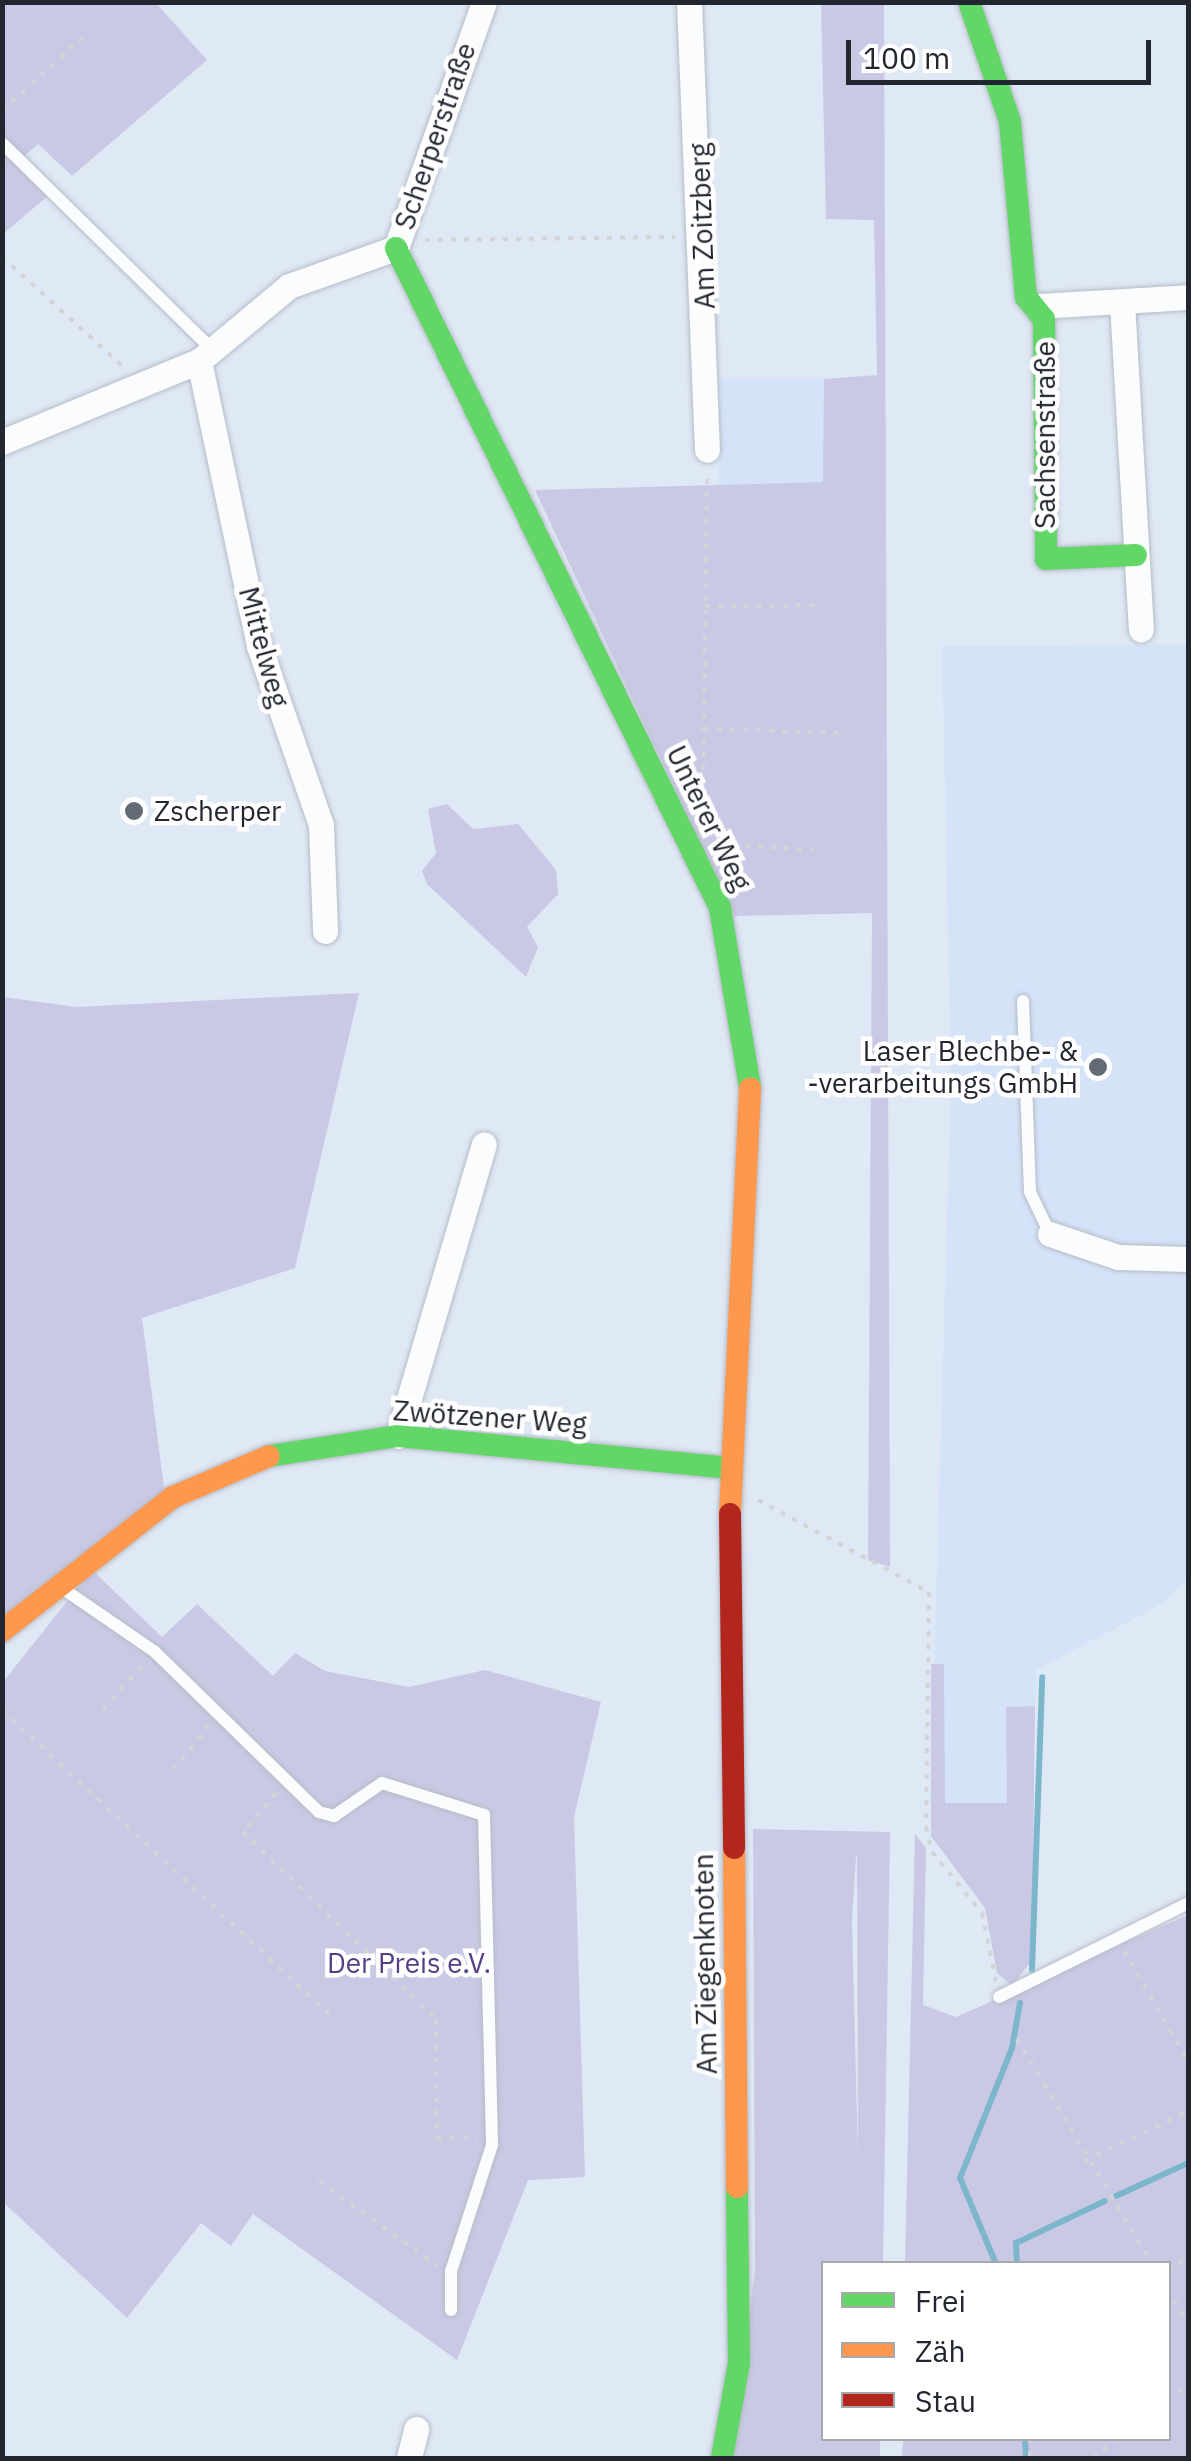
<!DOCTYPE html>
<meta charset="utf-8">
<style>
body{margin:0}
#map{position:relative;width:1191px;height:2461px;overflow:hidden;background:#dfe8f5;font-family:"IBM Plex Sans",sans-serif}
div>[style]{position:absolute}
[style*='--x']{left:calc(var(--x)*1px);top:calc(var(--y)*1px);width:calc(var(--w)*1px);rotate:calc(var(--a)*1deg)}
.built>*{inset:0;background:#d5e3f9;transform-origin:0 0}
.green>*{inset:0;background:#cac9e5}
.stream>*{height:6px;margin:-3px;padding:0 3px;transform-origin:3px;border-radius:3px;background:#7cb6cb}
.path>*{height:4px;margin-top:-2px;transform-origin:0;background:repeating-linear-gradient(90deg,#d2d4d8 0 5px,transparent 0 13px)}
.roads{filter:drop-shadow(0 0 2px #b5bcc6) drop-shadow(0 0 2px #b5bcc6)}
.lane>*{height:12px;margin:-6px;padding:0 6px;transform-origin:6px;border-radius:6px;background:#fafcfe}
.street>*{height:25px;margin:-12.5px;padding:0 12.5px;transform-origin:12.5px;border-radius:12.5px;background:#fafcfe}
.fast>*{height:22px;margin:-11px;padding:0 11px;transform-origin:11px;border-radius:11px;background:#63d668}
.slow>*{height:22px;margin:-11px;padding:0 11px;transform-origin:11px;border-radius:11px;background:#ff974d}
.jam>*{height:22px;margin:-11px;padding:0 11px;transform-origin:11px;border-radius:11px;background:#b3261e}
.dots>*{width:28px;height:28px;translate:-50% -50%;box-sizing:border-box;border:5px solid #fff;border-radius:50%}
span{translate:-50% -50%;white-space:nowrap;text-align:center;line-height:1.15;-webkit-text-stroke:9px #fff;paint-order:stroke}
.street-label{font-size:28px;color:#21262f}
.poi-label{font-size:28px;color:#21262f}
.left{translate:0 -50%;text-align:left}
.right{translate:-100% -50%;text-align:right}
.park-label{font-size:28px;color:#553e85}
.frame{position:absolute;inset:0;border:5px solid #21262f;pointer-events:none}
.legend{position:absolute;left:821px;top:2261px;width:350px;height:180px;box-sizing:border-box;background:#fff;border:2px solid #a6a8ac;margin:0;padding:12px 18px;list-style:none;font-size:30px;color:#21262f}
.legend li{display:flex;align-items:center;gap:20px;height:50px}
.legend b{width:50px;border:2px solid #a6a8ac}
.scale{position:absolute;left:846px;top:40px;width:305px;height:45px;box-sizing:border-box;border:5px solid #21262f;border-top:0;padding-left:12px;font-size:30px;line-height:35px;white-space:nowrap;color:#21262f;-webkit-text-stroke:8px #fff;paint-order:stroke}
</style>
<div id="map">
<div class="built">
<i style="left:719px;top:379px;width:105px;height:106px"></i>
<i style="clip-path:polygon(1188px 644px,1188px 1579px,1157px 1607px,1037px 1669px,1030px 1803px,930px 1804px,951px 1083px,942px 646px)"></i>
</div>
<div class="green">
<i style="clip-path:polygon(3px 3px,156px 3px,207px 60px,72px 176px,38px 144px,17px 163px,49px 195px,3px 234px)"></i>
<i style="clip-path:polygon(821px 3px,884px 3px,890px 1567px,868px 1560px,872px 913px,734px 916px,535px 490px,823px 482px,824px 379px,877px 375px,874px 220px,826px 219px)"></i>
<i style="clip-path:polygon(447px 804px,473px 829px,518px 824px,556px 870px,558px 894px,527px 927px,538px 947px,526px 977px,427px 884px,422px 871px,436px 853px,428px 809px)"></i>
<i style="clip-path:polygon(359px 993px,295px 1268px,142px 1318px,165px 1495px,3px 1617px,3px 997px,77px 1007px)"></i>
<i style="clip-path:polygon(92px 1570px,162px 1637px,197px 1604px,273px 1676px,295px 1653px,325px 1671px,409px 1687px,485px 1670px,601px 1702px,574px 1817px,585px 2177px,528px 2180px,457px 2360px,253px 2214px,231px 2246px,201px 2223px,127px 2318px,3px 2202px,3px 1682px)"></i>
<i style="clip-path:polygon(931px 1664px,944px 1664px,945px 1803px,1007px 1803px,1006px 1707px,1035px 1706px,1032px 1960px,1012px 1986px,997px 1973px,985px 1908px,931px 1836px)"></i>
<i style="clip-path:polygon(evenodd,753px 1829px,890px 1832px,883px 2263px,824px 2264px,824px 2438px,880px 2439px,880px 2458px,731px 2458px,755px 2270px,753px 1829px,856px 1856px,857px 1857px,858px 2158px,852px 1920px,856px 1856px)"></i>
<i style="clip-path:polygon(915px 1834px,926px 1848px,923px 2005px,956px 2017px,1188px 1915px,1188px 2458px,902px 2458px,903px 2439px,1168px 2438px,1168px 2264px,905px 2263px)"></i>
</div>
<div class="stream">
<i style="--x:1032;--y:1970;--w:293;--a:-88"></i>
<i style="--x:1116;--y:2196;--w:79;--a:-24.6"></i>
<i style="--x:996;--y:2264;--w:93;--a:-112.7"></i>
<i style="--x:960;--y:2178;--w:140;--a:-68.2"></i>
<i style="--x:1012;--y:2048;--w:46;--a:-79.9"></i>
<i style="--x:1017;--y:2264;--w:21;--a:-93"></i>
<i style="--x:1016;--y:2243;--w:98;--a:-25.3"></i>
<i style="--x:1025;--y:2438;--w:20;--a:87"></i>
</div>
<div class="path">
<i style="--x:2;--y:110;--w:115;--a:-41.8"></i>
<i style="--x:425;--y:240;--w:250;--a:-0.7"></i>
<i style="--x:2;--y:257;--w:166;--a:42.1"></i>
<i style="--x:705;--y:606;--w:115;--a:-0.5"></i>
<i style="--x:704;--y:729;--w:138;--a:1.7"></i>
<i style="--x:703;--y:809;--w:335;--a:-89.3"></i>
<i style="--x:719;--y:844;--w:94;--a:3.7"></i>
<i style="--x:758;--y:1500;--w:194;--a:28.3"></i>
<i style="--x:929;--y:1592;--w:235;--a:90.7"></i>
<i style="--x:926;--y:1827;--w:26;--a:77"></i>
<i style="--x:932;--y:1852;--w:79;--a:50.7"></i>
<i style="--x:982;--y:1913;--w:70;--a:78.5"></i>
<i style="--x:103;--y:1709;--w:62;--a:-47.6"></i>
<i style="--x:2;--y:1710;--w:453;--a:42.9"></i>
<i style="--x:173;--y:1769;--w:56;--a:-50.1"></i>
<i style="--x:276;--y:1793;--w:51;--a:130.2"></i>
<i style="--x:243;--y:1832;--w:269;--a:44.1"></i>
<i style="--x:436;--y:2019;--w:120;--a:89.5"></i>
<i style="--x:437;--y:2139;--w:40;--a:-1.4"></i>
<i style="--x:1124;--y:1951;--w:127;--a:59.8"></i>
<i style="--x:1017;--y:2039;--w:262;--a:59"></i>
<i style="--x:1085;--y:2161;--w:114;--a:-25.9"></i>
<i style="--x:319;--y:2181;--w:146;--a:35.5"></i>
<i style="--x:1168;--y:2271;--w:24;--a:-35"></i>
<i style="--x:1168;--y:2290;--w:40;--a:60.3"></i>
<i style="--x:1168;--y:2400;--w:25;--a:-37"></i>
<i style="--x:1030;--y:2438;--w:20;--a:90"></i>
<i style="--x:1093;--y:2458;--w:33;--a:-38"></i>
</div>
<div class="roads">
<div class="lane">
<i style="--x:2;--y:143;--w:297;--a:44.5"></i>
<i style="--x:1023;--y:1001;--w:191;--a:87.9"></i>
<i style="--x:1030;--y:1192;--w:47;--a:64.5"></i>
<i style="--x:62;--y:1588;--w:113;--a:34.5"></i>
<i style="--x:155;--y:1652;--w:229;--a:44.3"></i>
<i style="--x:319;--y:1812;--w:16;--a:15"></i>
<i style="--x:334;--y:1816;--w:58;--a:-34.5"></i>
<i style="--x:382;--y:1783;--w:107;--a:17.4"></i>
<i style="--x:484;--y:1815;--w:330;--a:88.6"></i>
<i style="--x:492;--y:2145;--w:133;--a:108"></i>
<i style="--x:451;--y:2271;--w:39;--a:90"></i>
<i style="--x:999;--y:1997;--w:211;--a:-26.4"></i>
</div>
<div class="street">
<i style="--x:689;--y:2;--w:448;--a:87.7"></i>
<i style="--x:1122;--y:302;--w:328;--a:86.7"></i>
<i style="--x:1038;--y:306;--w:150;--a:-3.4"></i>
<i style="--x:199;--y:361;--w:291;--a:78.1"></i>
<i style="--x:259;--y:646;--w:189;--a:70.9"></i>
<i style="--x:321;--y:825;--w:106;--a:87.8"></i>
<i style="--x:2;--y:442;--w:213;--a:-22.4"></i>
<i style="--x:199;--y:361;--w:117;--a:-39.8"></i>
<i style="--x:289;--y:286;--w:114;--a:-19.6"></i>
<i style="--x:396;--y:248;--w:261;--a:-70.3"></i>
<i style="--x:1050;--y:1234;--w:72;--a:18.7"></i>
<i style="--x:1118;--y:1257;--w:70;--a:1.6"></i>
<i style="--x:398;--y:1436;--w:304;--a:-73.6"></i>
<i style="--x:409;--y:2458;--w:30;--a:-76"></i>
</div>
<div class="fast">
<i style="--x:969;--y:2;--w:127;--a:71.1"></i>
<i style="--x:1010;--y:122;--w:176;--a:84.8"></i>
<i style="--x:1026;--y:297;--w:28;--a:51"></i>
<i style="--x:1044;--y:319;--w:240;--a:89.5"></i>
<i style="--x:1046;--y:559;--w:90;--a:-2.5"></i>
<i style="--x:396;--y:248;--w:735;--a:63.85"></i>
<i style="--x:720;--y:908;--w:182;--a:80.5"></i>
<i style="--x:269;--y:1456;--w:131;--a:-8.8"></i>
<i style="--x:398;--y:1436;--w:334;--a:5.5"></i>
<i style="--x:722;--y:2458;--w:97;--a:-79.9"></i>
<i style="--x:739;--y:2363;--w:176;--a:-90.7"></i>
</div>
<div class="slow">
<i style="--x:730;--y:1514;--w:426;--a:-87.3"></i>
<i style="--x:2;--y:1631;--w:217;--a:-38.1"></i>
<i style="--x:173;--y:1497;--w:104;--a:-23.1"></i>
<i style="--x:734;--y:1848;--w:339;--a:89.5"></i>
</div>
<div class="jam">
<i style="--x:730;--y:1514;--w:334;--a:89.3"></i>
</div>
</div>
<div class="dots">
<i style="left:134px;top:811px;background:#646a74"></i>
<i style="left:1098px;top:1067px;background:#646a74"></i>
</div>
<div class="street-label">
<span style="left:435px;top:136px;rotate:-71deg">Scherperstraße</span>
<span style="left:702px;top:226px;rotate:-92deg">Am Zoitzberg</span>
<span style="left:1045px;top:435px;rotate:-90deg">Sachsenstraße</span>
<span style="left:264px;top:647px;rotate:75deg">Mittelweg</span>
<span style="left:709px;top:818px;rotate:64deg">Unterer Weg</span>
<span style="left:490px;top:1417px;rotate:4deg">Zwötzener Weg</span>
<span style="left:705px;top:1964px;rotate:-91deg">Am Ziegenknoten</span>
</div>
<div class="poi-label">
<span class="left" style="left:154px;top:811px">Zscherper</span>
<span class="right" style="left:1078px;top:1067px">Laser Blechbe- &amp;<br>-verarbeitungs GmbH</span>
</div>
<div class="park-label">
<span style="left:409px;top:1963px">Der Preis e.V.</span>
</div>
<div class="frame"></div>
<ul class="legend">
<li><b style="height:12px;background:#63d668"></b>Frei</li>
<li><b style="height:12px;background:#ff974d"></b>Zäh</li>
<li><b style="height:12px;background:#b3261e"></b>Stau</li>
</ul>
<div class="scale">100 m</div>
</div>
